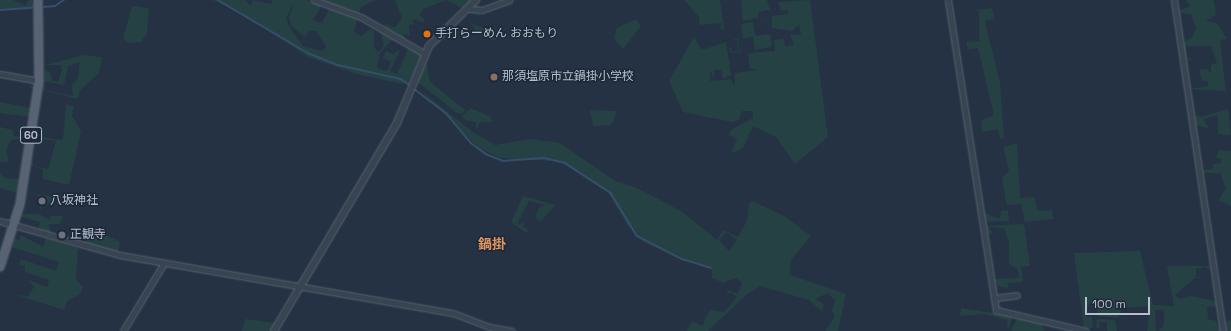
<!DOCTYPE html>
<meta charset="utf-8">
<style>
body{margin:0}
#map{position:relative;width:1231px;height:331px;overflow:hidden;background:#243244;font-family:"Space Grotesk","Noto Sans JP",sans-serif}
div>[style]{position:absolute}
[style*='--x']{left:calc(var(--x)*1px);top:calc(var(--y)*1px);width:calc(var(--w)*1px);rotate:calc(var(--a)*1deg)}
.green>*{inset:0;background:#264144}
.stream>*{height:1.5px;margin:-0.75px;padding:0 0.75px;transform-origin:0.75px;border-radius:0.75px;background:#374d6c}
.roads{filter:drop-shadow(0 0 1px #576270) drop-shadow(0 0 1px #576270)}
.minor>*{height:5px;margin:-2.5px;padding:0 2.5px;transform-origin:2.5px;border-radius:2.5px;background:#394453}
.tertiary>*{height:6px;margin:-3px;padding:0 3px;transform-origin:3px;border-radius:3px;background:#394453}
.primary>*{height:8px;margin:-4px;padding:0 4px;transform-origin:4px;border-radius:4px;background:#576373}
.dots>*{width:11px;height:11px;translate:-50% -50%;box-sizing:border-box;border:2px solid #1d2938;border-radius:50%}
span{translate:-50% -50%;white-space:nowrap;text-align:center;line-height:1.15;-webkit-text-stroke:3px #1d2938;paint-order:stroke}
.shield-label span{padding:1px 3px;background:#1d2938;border:1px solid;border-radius:3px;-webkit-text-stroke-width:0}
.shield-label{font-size:11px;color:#b6bfcd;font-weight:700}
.poi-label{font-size:12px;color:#b6bfcd}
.left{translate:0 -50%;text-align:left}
.quarter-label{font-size:14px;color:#df955f;font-weight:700}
.scale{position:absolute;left:1085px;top:297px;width:65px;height:18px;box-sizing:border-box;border:2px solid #b6bfcd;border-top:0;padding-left:5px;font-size:12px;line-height:14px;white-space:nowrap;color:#b6bfcd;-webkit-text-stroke:3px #1d2938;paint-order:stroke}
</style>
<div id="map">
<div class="green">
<i style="clip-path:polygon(0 0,13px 0,26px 6px,28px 0,32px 0,33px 8px,0 9px)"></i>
<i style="clip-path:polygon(evenodd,212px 0,245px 0,250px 5px,254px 0,271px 4px,272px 0,307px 0,322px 5px,313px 20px,322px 23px,330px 7px,319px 0,376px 0,361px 7px,354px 32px,361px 36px,370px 29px,374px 31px,374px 47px,378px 53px,384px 46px,380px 30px,400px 42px,391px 41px,386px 46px,379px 55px,377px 68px,387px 71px,391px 62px,383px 58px,386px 51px,393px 54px,400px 50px,390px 71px,397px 74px,408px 49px,422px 54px,408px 85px,360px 75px,308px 57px,240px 12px,212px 0,294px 2px,289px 18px,291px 26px,305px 37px,309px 31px,316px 31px,326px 46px,323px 51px,303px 46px,290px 28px,286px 18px,294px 2px)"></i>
<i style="clip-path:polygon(395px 0,472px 0,466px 10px,446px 0,423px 9px,419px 15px,425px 19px,423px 23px,415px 19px,412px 22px,434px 33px,432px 37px,433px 33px,415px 24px,409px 25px,410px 36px,404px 34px,404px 39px,383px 28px,386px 24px,395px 28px,402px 18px)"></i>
<i style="clip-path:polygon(684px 0,720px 0,724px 29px,720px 29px,722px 23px,699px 25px,699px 17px)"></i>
<i style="clip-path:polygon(741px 0,767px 0,770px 10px,758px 12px,758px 18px,743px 21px)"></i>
<i style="clip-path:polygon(810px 0,828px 137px,795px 164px,776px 137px,753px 126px,743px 148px,734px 153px,732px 151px,737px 139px,729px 135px,731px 130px,753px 118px,753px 111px,742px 111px,739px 120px,732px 122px,683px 112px,669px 81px,694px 37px,702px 50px,726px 42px,731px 75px,723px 79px,721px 70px,714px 70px,714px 80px,710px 70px,710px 81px,731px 79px,735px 87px,735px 73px,758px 70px,750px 69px,748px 53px,775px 51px,774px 40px,784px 39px,785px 46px,794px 45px,790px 34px,801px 35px,799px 25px,792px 31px,772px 28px,772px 16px,788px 14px,787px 10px,781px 11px,778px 2px)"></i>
<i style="clip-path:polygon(1186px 0,1214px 0,1216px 15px,1205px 21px,1217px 23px,1227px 39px,1220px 40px,1231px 135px,1218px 134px,1218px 115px,1204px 119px,1208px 128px,1194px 125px,1193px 115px,1201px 117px,1228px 109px,1225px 91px,1189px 89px,1208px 86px,1208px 81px,1202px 81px,1199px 69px,1207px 69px,1211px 74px,1211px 65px,1217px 63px,1211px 46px,1186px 46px,1187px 58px,1195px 59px,1187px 60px,1186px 65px,1182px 43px,1192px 38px,1196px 28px,1191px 14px,1177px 13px,1177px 3px,1179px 11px,1190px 6px)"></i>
<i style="clip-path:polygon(132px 6px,149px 8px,147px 33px,141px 42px,128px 43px,123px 38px)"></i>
<i style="clip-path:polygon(992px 8px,994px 19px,985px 21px,1000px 83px,1004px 139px,1000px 139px,998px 129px,982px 132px,981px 120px,993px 116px,993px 111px,978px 48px,968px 49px,966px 42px,979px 41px,979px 11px,974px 10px)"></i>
<i style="clip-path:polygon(636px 19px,641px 26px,623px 49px,614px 38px,617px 28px)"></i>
<i style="clip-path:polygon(768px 20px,772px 44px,771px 47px,755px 50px,753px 37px,738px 39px,740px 52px,732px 53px,730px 52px,730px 44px,732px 52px,739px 51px,737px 40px,731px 40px,743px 38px,741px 24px,753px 22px,755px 36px,770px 34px,768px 21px,759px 21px)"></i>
<i style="clip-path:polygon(471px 23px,502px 36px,494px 40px,478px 34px)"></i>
<i style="clip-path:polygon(84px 55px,102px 57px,99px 73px,80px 90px,78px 99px,43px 90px,44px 84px,45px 90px,73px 96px,72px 85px,78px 78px,80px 62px,68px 66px,64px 85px,44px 81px,45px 69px,51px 74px,52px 81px,58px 82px,62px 70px,61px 65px,46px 65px)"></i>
<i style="clip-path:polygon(426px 60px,430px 82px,465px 110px,463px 113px,457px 113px,418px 82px)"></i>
<i style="clip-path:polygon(27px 85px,34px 87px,30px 117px,0 113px,0 102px,30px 108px,33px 89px)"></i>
<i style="clip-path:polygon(evenodd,420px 90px,474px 133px,495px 145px,530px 139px,560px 143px,615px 181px,637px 188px,681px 211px,717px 240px,723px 230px,738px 237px,747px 221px,749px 203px,753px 201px,784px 216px,811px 236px,791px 260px,790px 275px,846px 294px,838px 331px,825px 331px,835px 317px,832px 310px,835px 301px,828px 293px,815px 299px,824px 304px,822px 311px,809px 300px,760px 286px,746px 295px,708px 331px,687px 331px,692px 321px,702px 326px,710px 310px,724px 312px,737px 297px,731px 292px,729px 294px,726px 289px,738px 294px,742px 282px,736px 278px,723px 283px,712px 278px,712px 270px,645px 243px,629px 227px,608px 193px,565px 165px,554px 161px,500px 158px,479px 148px,420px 90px,726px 232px,737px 240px,729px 251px,719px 240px,726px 232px)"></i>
<i style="clip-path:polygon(66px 105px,74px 106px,72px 116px,81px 131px,69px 185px,43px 179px,43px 169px,31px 166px,32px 157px,33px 166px,48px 169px,56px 141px,35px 138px,37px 128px,40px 129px,39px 137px,63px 140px)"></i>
<i style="clip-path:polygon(471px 108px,491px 117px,492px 122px,480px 122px,476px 130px,476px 122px,465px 120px,462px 116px)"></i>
<i style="clip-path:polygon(590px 110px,616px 111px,615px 117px,611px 125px,593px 126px)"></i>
<i style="clip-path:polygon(0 127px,13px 130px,14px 136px,26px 138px,11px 140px,6px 150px,9px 161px,6px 162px,0 162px)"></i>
<i style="clip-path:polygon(1017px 143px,1020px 198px,1035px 197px,1037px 211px,1052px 210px,1053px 219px,1025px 222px,1021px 204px,1008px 205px,1006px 202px,1002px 178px,1009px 171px,1003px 147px)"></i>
<i style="clip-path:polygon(1219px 150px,1231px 151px,1231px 206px,1219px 200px,1226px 188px,1220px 173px,1201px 173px,1201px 170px,1213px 169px,1213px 164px,1221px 163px,1221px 158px,1216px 158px)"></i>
<i style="clip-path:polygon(0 172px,4px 178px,20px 179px,18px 193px,0 188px)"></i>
<i style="clip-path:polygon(27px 192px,53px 197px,52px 206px,43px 205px,40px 211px,38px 195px)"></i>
<i style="clip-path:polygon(523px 196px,555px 205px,540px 222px,535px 217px,539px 208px,545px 205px,529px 201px,518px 222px,519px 225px,524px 222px,523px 227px,529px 230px,526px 233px,511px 222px)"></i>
<i style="clip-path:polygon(1008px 210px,1009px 221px,984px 222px,982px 212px,1000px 219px,1001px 211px)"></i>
<i style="clip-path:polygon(22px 214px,38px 214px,50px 220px,51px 216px,63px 216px,60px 224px,49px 224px,51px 235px,38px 231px,40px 222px,21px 217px)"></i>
<i style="clip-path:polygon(1024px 224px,1030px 266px,1021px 267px,1023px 282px,1008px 283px,1008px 288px,999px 287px,993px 279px,1019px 278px,1018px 269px,1009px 264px,1009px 243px,1004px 228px,989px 227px,993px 233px,988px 235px,985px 226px)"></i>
<i style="clip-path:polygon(86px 225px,120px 242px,118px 253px,83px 245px,88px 232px)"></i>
<i style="clip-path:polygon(21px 235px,43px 247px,46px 238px,78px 248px,76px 279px,83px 287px,80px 294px,67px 301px,64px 310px,10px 293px,28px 297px,34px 287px,28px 280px,47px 287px,49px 280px,25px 272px,25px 266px,19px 264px,21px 259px,56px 271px,59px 262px,12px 247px,14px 238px,19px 240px)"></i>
<i style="clip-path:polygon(1140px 251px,1153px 305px,1174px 306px,1167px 266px,1211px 266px,1207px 270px,1207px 267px,1196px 269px,1196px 277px,1206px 278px,1195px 278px,1175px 295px,1180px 299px,1190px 296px,1216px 301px,1218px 306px,1207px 307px,1208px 319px,1216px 321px,1217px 325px,1231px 320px,1231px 331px,1159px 331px,1164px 325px,1164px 310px,1155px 310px,1156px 331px,1147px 331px,1150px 306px,1122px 308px,1118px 318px,1098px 316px,1096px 306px,1089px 305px,1084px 316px,1092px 317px,1093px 328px,1084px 329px,1074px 253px)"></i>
<i style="clip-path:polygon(961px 308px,1012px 316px,1008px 331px,1007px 320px,985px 314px,960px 316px)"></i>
<i style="clip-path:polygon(1017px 318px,1041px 324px,1045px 331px,1011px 331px)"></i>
<i style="clip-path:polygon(245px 319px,276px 323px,273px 331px,242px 331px)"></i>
<i style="clip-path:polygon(1097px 319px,1115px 320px,1117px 331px,1107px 331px,1107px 322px,1099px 322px,1100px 328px,1096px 328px)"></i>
</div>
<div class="stream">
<i style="--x:218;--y:0;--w:104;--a:30.5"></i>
<i style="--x:308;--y:53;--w:32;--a:22"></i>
<i style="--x:338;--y:65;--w:65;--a:12.5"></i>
<i style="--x:401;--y:79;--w:11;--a:34"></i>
<i style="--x:44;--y:7;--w:11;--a:-5"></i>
<i style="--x:55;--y:6;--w:11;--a:-34"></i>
<i style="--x:0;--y:10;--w:32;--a:-4"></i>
<i style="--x:413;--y:88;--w:41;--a:37.1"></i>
<i style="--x:446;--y:113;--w:39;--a:50"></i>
<i style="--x:471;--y:143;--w:19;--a:36"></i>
<i style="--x:486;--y:154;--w:18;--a:22"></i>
<i style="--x:503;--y:161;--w:41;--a:-4.2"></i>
<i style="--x:544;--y:158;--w:22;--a:13"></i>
<i style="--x:565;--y:163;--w:55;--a:33.1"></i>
<i style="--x:611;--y:193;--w:50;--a:58.8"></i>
<i style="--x:637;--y:236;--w:51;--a:27.1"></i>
<i style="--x:682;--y:259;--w:30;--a:17"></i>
</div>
<div class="roads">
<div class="minor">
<i style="--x:314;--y:0;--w:50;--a:19.9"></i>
<i style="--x:361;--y:17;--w:74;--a:30"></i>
<i style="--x:948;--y:0;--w:314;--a:81.2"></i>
<i style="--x:996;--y:310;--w:92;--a:13.1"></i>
<i style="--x:1174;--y:0;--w:335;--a:81.6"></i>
<i style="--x:470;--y:9;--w:12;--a:5"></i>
<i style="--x:482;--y:10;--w:29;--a:-20"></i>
<i style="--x:0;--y:74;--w:40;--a:10"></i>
<i style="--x:0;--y:221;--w:125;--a:15.8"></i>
<i style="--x:120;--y:255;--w:338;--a:9.9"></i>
<i style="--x:453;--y:313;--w:39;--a:21"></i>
<i style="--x:489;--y:327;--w:23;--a:10"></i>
<i style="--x:994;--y:298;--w:23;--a:-7"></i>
<i style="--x:123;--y:331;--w:79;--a:-58.9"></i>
</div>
<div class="tertiary">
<i style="--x:274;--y:331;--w:242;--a:-59.4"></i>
<i style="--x:397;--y:123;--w:83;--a:-67.4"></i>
<i style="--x:429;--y:46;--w:66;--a:-44.4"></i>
</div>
<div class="primary">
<i style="--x:0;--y:267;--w:66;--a:-72.4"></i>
<i style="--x:20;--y:204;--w:124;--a:-81.2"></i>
<i style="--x:39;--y:81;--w:81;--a:-90.7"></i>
</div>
</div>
<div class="dots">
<i style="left:427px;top:34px;background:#e8710a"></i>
<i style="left:494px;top:77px;background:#8d6e63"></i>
<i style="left:42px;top:201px;background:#6b7280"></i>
<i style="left:62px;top:235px;background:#6b7280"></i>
</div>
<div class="shield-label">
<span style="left:31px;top:135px">60</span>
</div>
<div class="poi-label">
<span class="left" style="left:435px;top:34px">手打らーめん おおもり</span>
<span class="left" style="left:502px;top:77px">那須塩原市立鍋掛小学校</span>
<span class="left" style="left:50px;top:201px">八坂神社</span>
<span class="left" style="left:70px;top:235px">正観寺</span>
</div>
<div class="quarter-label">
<span style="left:492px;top:244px">鍋掛</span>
</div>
<div class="scale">100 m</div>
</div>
